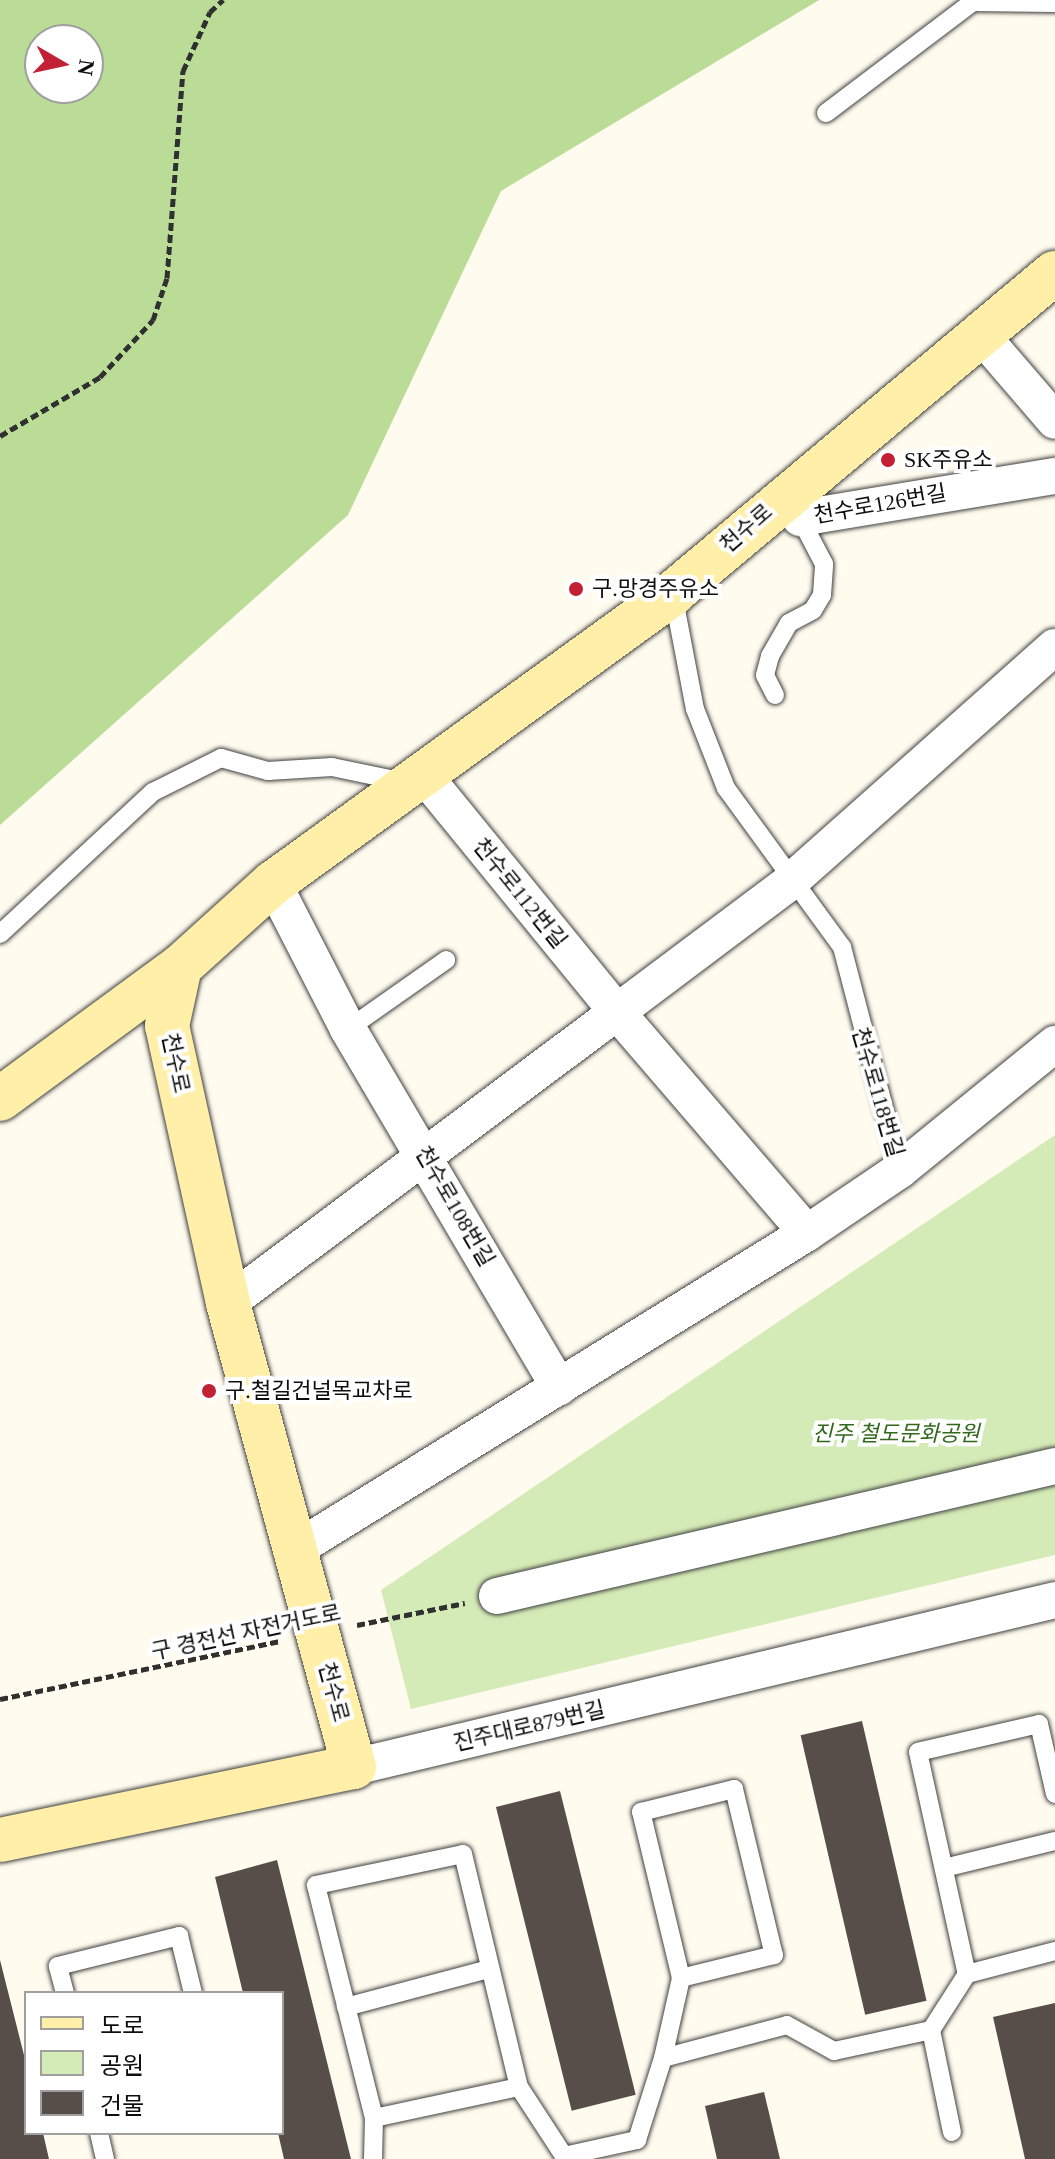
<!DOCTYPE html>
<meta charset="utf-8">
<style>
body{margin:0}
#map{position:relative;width:1055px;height:2159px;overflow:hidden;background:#fffbee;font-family:"Times New Roman","Noto Sans KR",serif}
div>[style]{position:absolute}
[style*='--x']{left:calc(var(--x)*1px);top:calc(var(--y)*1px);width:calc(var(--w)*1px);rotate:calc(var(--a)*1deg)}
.green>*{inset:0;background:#d5ebb7}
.forest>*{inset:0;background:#badc96}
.building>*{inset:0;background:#574e4a;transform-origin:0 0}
.path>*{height:5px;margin-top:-2.5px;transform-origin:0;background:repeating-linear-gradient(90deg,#303030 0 8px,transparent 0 12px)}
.roads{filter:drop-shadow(0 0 2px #414141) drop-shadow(0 0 2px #414141)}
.lane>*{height:18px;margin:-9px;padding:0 9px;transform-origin:9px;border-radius:9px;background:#fff}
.street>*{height:36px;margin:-18px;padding:0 18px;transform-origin:18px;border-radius:18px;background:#fff}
.secondary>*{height:44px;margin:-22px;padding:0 22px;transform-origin:22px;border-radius:22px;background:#ffefa9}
.dots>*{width:22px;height:22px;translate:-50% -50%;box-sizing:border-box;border:4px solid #fff;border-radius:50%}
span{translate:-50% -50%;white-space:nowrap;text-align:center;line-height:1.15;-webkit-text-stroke:8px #fff;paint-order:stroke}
.poi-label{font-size:22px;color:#0e0e0e}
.left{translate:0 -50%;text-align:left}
.street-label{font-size:22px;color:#0e0e0e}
.park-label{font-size:22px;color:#31681c;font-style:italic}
.legend{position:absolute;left:24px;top:1991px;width:260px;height:144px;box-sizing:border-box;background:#fff;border:2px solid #9f9f9f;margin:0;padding:10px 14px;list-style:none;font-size:24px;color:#0e0e0e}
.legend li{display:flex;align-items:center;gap:16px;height:40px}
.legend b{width:40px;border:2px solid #9f9f9f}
.north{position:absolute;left:24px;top:24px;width:80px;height:80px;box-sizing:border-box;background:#fff;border:2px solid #9f9f9f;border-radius:50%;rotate:99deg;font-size:22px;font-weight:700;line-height:32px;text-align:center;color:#0e0e0e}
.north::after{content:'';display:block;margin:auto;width:28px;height:36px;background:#c22135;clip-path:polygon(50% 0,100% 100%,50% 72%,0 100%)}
</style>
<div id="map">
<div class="green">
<i style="clip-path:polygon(1055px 1135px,1055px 1555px,411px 1709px,381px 1590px)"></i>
</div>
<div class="forest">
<i style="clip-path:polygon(evenodd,0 0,819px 0,501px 191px,348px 515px,0 825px,0 0,40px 40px,88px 40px,88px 88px,40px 88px,40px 40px)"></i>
</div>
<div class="building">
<i style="left:862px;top:1721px;width:287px;height:63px;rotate:77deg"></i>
<i style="left:560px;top:1791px;width:313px;height:66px;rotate:76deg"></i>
<i style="clip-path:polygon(277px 1860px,351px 2159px,284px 2159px,278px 2133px,282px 1993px,243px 1993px,215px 1877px)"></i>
<i style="clip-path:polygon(0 1960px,26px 2063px,26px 2133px,43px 2133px,49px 2159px,0 2159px)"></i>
<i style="clip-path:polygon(1055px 2003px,1055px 2159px,1025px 2159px,993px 2017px)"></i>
<i style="clip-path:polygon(764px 2092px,780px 2159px,717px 2159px,705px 2106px)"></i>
</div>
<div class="path">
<i style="--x:0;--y:436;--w:116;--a:-30.5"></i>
<i style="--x:100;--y:377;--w:78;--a:-47.1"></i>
<i style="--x:153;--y:320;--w:44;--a:-71.6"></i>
<i style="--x:167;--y:278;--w:208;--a:-85.6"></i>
<i style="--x:183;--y:71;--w:65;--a:-65.4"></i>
<i style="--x:210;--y:12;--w:18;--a:-43"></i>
<i style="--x:357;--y:1625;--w:110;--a:-11.5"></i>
<i style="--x:0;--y:1699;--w:287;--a:-11.7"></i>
</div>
<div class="roads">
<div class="lane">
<i style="--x:826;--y:113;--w:184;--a:-37.1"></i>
<i style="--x:973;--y:2;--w:82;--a:0.7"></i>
<i style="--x:673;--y:594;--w:117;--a:79.2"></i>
<i style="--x:695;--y:709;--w:85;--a:68.6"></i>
<i style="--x:726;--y:788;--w:197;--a:53.9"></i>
<i style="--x:842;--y:947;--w:230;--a:75.4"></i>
<i style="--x:775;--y:695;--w:22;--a:-117"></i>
<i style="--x:765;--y:675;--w:20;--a:-75"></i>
<i style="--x:770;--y:656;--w:38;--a:-60"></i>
<i style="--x:789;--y:623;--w:27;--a:-28"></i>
<i style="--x:813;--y:610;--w:17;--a:-59"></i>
<i style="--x:822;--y:595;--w:31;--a:-86"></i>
<i style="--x:824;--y:564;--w:54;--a:-117.5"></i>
<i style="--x:0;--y:934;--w:209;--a:-42.9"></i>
<i style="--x:153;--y:792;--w:76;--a:-26.6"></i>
<i style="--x:221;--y:758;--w:49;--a:15.5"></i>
<i style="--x:268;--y:771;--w:64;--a:-3.6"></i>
<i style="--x:332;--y:767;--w:74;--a:11.8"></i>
<i style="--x:348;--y:1029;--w:120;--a:-35.1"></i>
<i style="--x:734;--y:1789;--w:171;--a:76.5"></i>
<i style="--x:774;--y:1955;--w:96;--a:166.1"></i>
<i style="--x:681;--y:1978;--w:171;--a:-103.5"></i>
<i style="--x:641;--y:1812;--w:96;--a:-13.9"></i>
<i style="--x:1055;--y:1794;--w:72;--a:-102.9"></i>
<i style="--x:1039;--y:1724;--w:124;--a:167"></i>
<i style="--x:918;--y:1752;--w:227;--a:77.6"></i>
<i style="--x:967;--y:1974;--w:91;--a:-14.6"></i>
<i style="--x:944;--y:1868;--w:114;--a:-13.7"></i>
<i style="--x:65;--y:1993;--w:28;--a:-105"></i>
<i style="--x:58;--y:1966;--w:125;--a:-13.9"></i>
<i style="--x:179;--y:1936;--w:59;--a:76.2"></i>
<i style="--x:346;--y:2007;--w:148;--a:-14.9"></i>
<i style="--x:931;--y:2030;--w:104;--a:78.4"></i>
<i style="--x:663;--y:2058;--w:82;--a:-77.3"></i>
<i style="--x:374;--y:2118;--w:148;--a:-12.1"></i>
<i style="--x:99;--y:2133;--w:27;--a:77"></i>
<i style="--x:373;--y:2159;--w:41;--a:-88.6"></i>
<i style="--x:374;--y:2118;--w:240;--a:-104"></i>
<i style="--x:316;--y:1885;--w:150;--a:-11.9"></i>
<i style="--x:463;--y:1854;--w:240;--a:76.5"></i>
<i style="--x:519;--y:2087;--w:82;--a:56.9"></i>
<i style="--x:564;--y:2156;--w:75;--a:-12.4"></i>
<i style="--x:637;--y:2140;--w:86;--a:-72.4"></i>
<i style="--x:663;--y:2058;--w:128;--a:-14.9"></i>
<i style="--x:787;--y:2025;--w:54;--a:29"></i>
<i style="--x:834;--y:2051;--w:99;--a:-12.2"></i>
<i style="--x:931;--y:2030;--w:67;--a:-57.3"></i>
</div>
<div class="street">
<i style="--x:981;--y:335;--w:113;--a:49.3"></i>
<i style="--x:800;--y:518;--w:258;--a:-9.4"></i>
<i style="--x:273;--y:883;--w:164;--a:62.8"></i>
<i style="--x:348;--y:1029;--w:416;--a:59.5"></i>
<i style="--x:807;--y:1233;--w:291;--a:-130.7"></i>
<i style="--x:617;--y:1012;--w:216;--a:-36.9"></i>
<i style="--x:790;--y:882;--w:354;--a:-41.6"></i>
<i style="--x:228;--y:1303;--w:486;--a:-36.8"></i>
<i style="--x:617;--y:1012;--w:307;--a:-129.2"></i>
<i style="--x:296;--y:1549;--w:601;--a:-31.73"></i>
<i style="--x:807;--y:1233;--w:112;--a:-34.1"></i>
<i style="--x:900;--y:1170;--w:200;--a:-39.1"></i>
<i style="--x:497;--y:1596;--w:573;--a:-13.11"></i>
<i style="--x:354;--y:1767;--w:721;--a:-13.4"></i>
</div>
<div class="secondary">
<i style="--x:0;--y:1099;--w:223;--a:-36.3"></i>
<i style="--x:0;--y:1840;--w:361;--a:-11.7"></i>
<i style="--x:354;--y:1767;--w:481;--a:-105.2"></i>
<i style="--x:228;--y:1303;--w:284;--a:-102.4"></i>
<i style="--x:167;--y:1026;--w:60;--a:-77.6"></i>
<i style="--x:180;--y:967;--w:125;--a:-42.1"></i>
<i style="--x:273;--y:883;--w:494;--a:-35.9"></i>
<i style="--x:673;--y:593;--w:498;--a:-40"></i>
</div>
</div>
<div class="dots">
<i style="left:888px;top:460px;background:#c22135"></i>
<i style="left:576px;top:589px;background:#c22135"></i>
<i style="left:209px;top:1391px;background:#c22135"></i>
</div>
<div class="poi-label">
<span class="left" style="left:904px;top:460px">SK주유소</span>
<span class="left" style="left:592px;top:589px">구.망경주유소</span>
<span class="left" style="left:225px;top:1391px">구.철길건널목교차로</span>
</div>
<div class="street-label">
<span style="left:880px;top:504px;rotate:-10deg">천수로126번길</span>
<span style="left:746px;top:528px;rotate:-41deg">천수로</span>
<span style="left:520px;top:893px;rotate:51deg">천수로112번길</span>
<span style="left:176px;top:1063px;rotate:78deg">천수로</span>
<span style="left:878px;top:1092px;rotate:74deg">천수로118번길</span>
<span style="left:455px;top:1206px;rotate:60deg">천수로108번길</span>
<span style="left:246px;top:1632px;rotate:-12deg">구 경전선 자전거도로</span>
<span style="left:334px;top:1692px;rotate:75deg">천수로</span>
<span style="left:529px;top:1726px;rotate:-13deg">진주대로879번길</span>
</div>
<div class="park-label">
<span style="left:896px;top:1434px">진주 철도문화공원</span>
</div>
<ul class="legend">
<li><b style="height:10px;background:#ffefa9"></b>도로</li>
<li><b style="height:22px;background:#d5ebb7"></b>공원</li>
<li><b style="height:22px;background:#574e4a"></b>건물</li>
</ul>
<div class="north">N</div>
</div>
